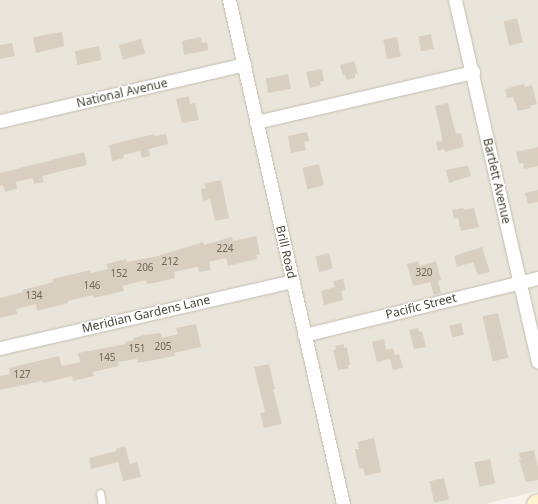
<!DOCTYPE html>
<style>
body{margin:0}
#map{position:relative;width:538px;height:504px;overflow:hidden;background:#f6f3ec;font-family:"Noto Sans",sans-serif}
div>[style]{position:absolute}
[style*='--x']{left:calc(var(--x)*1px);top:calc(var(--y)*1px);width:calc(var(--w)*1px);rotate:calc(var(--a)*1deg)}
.residential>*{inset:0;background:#eae5da}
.building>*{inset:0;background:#d8cfc1;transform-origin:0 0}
.roads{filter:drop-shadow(0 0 1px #c2bbae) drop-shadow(0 0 1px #c2bbae)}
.lane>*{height:7px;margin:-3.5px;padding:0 3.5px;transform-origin:3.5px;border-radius:3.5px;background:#fff}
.street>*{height:13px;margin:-6.5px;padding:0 6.5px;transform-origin:6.5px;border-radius:6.5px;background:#fff}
.secondary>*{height:19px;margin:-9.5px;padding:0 9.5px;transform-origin:9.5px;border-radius:9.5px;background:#fff3cd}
span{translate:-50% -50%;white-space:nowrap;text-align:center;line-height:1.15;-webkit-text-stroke:3px #fff;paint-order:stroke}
.number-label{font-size:10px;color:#6e675b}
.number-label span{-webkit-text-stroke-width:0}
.street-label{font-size:12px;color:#4b4439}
</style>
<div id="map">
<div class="residential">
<i style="clip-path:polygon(0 0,538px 0,538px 491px,485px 504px,0 504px)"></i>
</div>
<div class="building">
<i style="left:517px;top:18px;width:25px;height:14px;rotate:76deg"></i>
<i style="clip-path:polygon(62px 32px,64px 46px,36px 53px,33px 37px)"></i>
<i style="left:431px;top:34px;width:15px;height:13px;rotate:79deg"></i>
<i style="clip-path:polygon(201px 37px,202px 43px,207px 42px,208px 50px,184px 55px,182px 41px)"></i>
<i style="left:397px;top:37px;width:20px;height:14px;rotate:79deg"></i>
<i style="left:141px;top:39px;width:15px;height:23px;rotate:74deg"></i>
<i style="clip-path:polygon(12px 43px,15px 56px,0 59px,0 45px)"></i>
<i style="left:99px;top:46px;width:14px;height:25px;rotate:78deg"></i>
<i style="clip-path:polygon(354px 61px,358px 74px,355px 74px,355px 78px,347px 80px,345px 75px,343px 76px,340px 65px)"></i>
<i style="clip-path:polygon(322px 69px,324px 81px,320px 82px,321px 85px,310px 88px,306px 72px)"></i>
<i style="left:288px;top:74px;width:15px;height:23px;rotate:79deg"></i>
<i style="clip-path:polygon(524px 84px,525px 87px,532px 85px,537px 104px,530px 106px,531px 108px,518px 111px,515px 101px,514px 102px,513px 97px,507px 98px,505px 89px)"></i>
<i style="clip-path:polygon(189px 96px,190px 104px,195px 103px,199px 120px,182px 123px,176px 99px)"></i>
<i style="clip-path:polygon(448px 103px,456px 134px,461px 133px,464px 147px,445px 152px,444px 149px,438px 151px,436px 142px,442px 141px,442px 137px,435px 106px)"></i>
<i style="clip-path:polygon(307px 132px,309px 141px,304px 142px,306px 150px,291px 153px,288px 136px)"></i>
<i style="clip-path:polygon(154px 134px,154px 136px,166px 134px,168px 144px,149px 149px,150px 156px,142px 158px,140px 151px,123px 155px,124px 158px,112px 161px,109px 145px)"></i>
<i style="clip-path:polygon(538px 147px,538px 166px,524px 169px,523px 163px,519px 164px,516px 152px)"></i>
<i style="clip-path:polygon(84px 152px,87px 165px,42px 176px,44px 182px,34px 184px,33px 178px,16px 182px,17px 189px,5px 192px,3px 185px,0 186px,0 173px)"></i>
<i style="left:319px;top:164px;width:22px;height:17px;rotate:77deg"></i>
<i style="clip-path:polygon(465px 166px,468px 166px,471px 176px,449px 183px,446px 170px)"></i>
<i style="clip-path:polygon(221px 180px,229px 218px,215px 221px,210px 199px,203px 201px,201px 189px,206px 188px,204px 184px)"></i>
<i style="clip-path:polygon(538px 190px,538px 202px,528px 204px,525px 193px)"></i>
<i style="clip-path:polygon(463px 208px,464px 210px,474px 208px,479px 227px,461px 231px,458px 218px,454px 219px,452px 210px)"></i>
<i style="clip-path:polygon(256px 236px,260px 254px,256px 255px,257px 259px,228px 266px,226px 258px,209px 262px,211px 270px,199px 272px,198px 267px,174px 272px,175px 278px,159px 282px,147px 284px,146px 280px,123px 286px,124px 291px,93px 298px,93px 295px,68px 301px,68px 303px,37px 311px,36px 304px,16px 309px,17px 314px,0 318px,0 298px,23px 292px,22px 290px,53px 282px,52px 279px,91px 270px,91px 273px,108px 269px,106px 264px,126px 259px,127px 262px,158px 256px,203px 242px,204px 245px,232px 237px,233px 241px)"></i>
<i style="clip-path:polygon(482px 247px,490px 272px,478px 275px,473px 262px,457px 267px,454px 256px)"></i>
<i style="left:329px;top:253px;width:16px;height:14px;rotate:76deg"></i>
<i style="clip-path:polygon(418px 261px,420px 266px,436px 261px,441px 280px,438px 281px,441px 293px,434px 295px,430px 282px,413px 286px,407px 264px)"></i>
<i style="clip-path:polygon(343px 279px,346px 290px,341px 291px,343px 300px,324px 305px,321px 291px,335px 287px,333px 281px)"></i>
<i style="left:498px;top:313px;width:46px;height:16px;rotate:77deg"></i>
<i style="left:461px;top:323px;width:12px;height:12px;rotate:76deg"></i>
<i style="clip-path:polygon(196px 324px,201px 347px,174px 353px,175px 356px,138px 363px,137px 359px,118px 362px,119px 366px,93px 372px,94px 376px,73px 381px,72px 376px,43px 383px,42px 381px,0 390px,0 376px,10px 374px,9px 368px,59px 356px,62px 366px,80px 362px,78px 353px,126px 344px,125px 342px,134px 340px,133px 338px,144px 335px,160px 333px,162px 338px,178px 334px,176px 328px)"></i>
<i style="clip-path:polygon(418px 328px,419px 332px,422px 331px,426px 347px,414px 349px,409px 330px)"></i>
<i style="clip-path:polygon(384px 339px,386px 350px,393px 348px,395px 355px,399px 354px,403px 368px,393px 370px,390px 359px,377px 362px,372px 342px)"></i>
<i style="clip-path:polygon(344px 344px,344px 348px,347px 347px,350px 365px,348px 365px,349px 368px,338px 370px,333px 350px,336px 349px,335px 346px)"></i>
<i style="clip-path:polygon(269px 364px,275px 389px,273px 389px,282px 424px,264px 428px,260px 413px,265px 412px,254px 367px)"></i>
<i style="clip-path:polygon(374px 438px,381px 472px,365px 476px,363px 468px,359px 469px,355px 449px,359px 449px,357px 442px)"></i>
<i style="clip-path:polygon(125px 446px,130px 464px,137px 462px,141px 477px,123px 481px,118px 462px,91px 469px,89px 458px,116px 451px,116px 449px)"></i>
<i style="clip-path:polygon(534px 450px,538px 468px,538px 480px,526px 482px,519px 460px,521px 460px,519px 453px)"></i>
<i style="left:490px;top:459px;width:25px;height:16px;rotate:78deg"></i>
<i style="left:444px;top:478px;width:22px;height:15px;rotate:77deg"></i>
</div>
<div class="roads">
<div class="lane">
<i style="--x:100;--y:493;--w:11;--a:80"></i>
</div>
<div class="street">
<i style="--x:229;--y:0;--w:517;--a:77.25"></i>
<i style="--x:455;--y:0;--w:371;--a:77.1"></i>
<i style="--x:0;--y:121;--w:251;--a:-13.1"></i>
<i style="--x:256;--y:122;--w:223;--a:-13"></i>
<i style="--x:304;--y:335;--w:241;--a:-13.7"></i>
<i style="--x:0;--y:348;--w:300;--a:-12.9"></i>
</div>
<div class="secondary">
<i style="--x:536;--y:504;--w:2;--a:-27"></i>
</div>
</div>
<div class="number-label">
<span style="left:225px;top:249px">224</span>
<span style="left:170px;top:262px">212</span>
<span style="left:145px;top:268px">206</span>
<span style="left:424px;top:273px">320</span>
<span style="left:119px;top:274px">152</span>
<span style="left:92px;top:286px">146</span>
<span style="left:34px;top:296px">134</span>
<span style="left:163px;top:347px">205</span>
<span style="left:137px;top:349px">151</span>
<span style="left:107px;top:358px">145</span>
<span style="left:22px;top:375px">127</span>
</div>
<div class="street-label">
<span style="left:122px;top:93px;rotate:-13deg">National Avenue</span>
<span style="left:497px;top:181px;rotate:77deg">Bartlett Avenue</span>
<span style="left:286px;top:252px;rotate:77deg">Brill Road</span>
<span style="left:421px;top:306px;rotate:-14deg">Pacific Street</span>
<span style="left:146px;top:314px;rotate:-13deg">Meridian Gardens Lane</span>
</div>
</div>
